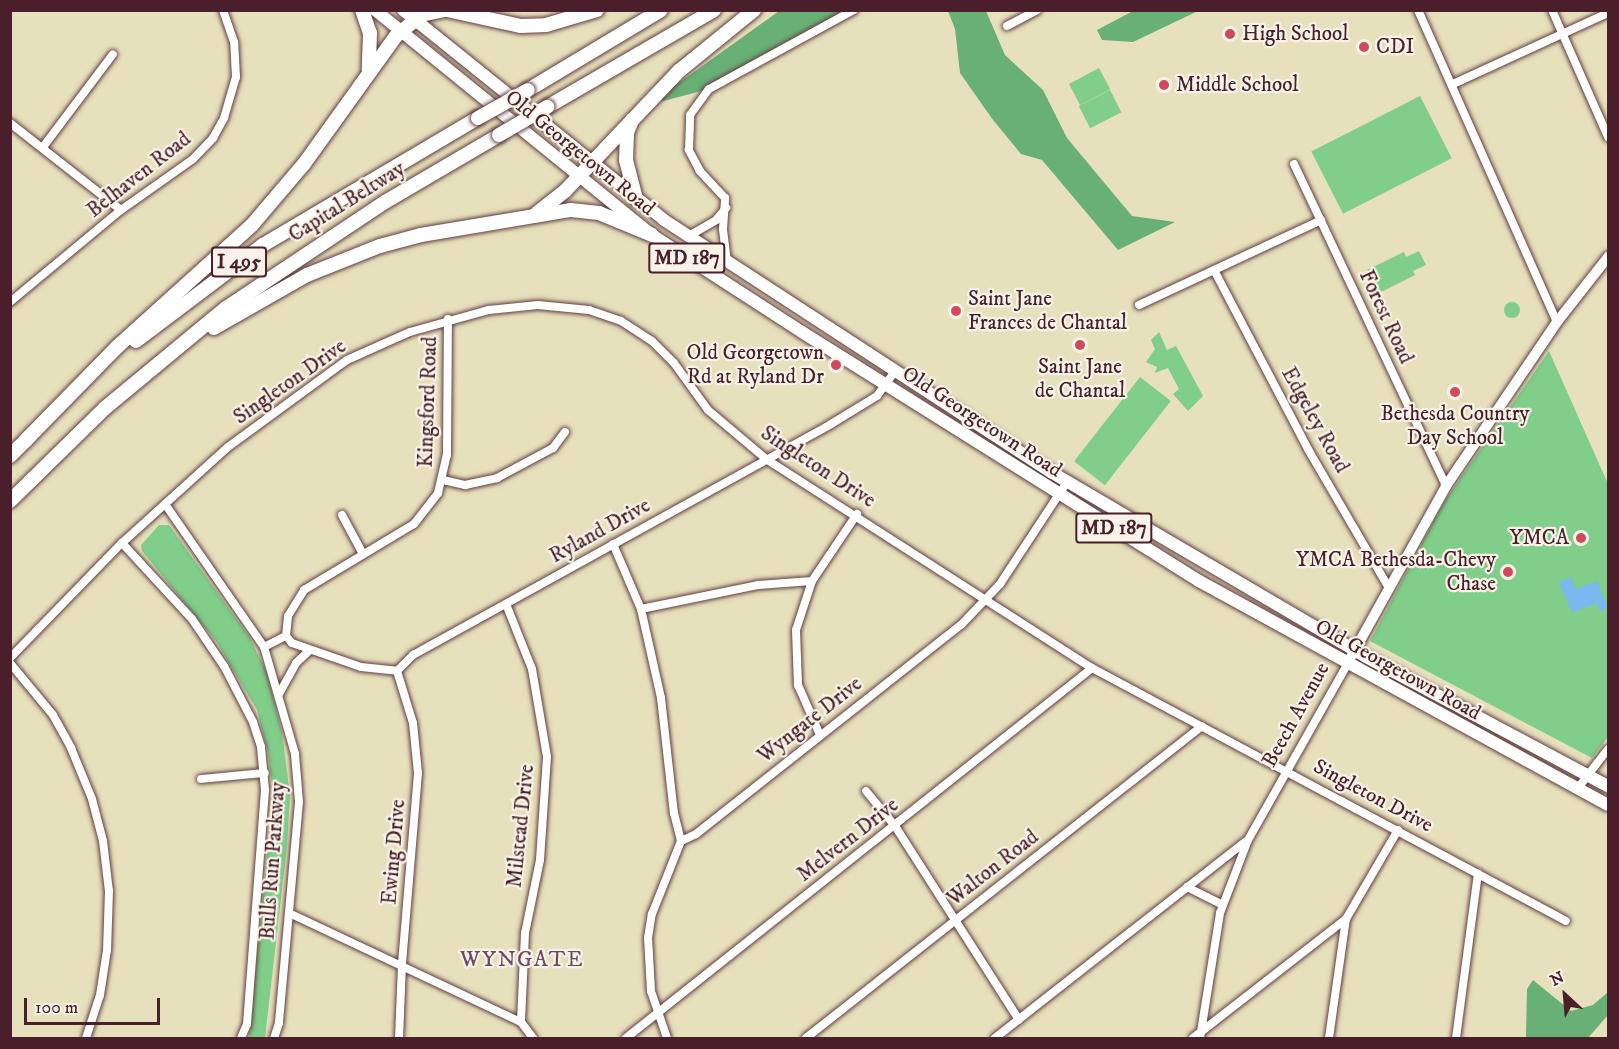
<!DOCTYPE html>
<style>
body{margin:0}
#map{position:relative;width:1619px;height:1049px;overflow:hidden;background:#e7e0bc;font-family:"IM FELL DW Pica",serif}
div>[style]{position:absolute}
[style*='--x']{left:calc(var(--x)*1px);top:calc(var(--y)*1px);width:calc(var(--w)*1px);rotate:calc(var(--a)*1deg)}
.green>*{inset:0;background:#81cd8a;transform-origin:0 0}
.round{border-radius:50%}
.forest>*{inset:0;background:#68b076}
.water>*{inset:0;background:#7ab8ed}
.roads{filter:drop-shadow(0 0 2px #623c41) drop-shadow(0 0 2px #623c41)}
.street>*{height:8px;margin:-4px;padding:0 4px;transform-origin:4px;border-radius:4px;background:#fff}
.secondary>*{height:10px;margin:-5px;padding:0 5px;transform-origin:5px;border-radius:5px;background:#fff}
.primary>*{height:12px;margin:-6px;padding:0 6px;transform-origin:6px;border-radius:6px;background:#fff}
.highway>*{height:14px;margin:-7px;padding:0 7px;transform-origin:7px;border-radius:7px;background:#fff}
.bridges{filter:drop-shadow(0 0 2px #623c41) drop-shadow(0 0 2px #623c41)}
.highway-bridge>*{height:14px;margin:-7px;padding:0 7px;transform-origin:7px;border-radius:7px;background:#fff}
.dots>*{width:16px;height:16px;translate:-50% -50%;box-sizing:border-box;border:3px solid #f7f3e8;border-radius:50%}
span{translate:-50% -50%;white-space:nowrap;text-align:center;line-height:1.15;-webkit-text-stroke:4.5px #f7f3e8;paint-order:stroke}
.shield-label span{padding:2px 4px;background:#f7f3e8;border:2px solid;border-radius:4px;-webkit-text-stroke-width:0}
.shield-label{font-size:20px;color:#4a1f2b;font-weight:700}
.poi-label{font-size:21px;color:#4a1f2b}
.left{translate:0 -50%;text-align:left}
.right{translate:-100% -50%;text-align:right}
.street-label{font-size:21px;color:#4a1f2b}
.neighbourhood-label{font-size:22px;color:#6f4962;letter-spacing:1.5px}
.frame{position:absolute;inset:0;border:12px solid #4a1f2b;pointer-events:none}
.north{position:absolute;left:1535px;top:965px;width:60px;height:60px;-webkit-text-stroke:4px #f7f3e8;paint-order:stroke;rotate:334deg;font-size:16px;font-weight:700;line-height:24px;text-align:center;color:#4a1f2b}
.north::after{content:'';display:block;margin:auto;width:21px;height:27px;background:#4a1f2b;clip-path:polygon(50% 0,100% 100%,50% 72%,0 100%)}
.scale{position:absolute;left:24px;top:998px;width:136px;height:27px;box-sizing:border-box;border:3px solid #4a1f2b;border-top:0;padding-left:8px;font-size:18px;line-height:21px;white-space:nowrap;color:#4a1f2b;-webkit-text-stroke:4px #f7f3e8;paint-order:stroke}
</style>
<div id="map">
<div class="green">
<i style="left:1099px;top:68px;width:24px;height:34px;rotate:62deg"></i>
<i style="left:1110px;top:90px;width:25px;height:35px;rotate:63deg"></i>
<i style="left:1420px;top:96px;width:70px;height:122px;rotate:63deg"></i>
<i style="clip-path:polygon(1419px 251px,1426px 265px,1413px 271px,1415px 275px,1379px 293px,1367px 270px,1404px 252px,1406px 257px)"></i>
<i class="round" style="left:1504px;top:302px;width:16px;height:16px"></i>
<i style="clip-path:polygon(1159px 332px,1167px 350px,1176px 346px,1203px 396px,1188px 411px,1173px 394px,1179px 389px,1168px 368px,1155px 373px,1157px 367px,1146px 362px,1155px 349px,1151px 340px)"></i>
<i style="clip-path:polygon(1549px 351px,1608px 484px,1608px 737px,1592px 758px,1370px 641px,1444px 502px)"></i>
<i style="left:1140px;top:377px;width:39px;height:107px;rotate:38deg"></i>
<i style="clip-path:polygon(159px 525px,169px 525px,250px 638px,267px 673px,282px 733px,290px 795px,287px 846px,265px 1038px,249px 1038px,273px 794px,268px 752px,257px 710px,216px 641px,142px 551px,141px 545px)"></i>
</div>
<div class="forest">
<i style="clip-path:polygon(779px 11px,854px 11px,709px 89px,648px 105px)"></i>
<i style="clip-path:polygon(948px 11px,986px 11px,1005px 55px,1043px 90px,1067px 138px,1132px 216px,1175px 222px,1118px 250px,1042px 160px,1021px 154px,993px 120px,960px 73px,955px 29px)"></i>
<i style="clip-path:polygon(1133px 11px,1133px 10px,1198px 11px,1133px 42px,1102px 40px,1097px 30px)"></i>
<i style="clip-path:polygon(1533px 980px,1571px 1011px,1593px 1005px,1608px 992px,1608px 1015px,1588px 1038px,1526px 1038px,1527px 989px)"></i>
</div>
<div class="water">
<i style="clip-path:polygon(1571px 577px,1576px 589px,1597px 581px,1608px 608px,1600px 611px,1596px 603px,1572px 613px,1559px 582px)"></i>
</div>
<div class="roads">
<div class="street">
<i style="--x:1418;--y:10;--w:342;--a:66"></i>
<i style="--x:1552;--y:10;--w:139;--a:66.2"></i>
<i style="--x:1007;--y:26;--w:34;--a:-28"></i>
<i style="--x:1453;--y:84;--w:170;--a:-24.6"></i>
<i style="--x:10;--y:123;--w:141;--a:38.1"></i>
<i style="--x:43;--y:147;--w:116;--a:-53"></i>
<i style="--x:1294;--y:164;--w:356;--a:64.7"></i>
<i style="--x:687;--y:237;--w:34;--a:-30"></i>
<i style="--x:716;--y:220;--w:16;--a:-50"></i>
<i style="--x:727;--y:262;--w:33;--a:-97"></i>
<i style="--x:723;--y:229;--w:31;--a:-86"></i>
<i style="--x:725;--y:198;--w:37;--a:-133"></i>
<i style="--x:700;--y:171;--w:24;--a:-118"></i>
<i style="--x:689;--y:150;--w:35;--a:-88"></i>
<i style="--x:690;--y:115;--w:32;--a:-54"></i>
<i style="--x:709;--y:89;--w:165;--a:-28.6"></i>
<i style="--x:1214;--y:270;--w:204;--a:62.3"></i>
<i style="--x:1309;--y:451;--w:156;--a:59.7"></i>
<i style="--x:10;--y:302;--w:144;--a:-39.7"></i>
<i style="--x:121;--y:210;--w:88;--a:-35.3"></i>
<i style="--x:193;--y:159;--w:29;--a:-46"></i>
<i style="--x:213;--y:138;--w:23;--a:-61"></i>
<i style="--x:224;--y:118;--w:43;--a:-73.7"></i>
<i style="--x:236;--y:77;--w:35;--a:-93"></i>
<i style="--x:234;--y:42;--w:34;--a:-109"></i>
<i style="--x:1139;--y:305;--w:201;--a:-25"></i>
<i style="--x:443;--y:480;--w:23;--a:13"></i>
<i style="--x:465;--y:485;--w:33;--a:-12"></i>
<i style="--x:497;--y:478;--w:64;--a:-28.2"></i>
<i style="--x:553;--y:448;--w:20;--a:-53"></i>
<i style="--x:165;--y:504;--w:174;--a:55.3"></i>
<i style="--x:264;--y:647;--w:111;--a:73.8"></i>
<i style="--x:295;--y:754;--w:48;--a:85.2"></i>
<i style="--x:299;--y:802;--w:222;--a:95.2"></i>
<i style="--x:279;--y:1023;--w:16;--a:108"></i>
<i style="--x:342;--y:515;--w:44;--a:61.7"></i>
<i style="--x:122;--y:543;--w:103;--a:47.4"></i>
<i style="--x:192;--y:619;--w:57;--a:55.8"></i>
<i style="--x:224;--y:666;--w:63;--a:62.6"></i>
<i style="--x:253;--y:722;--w:26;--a:72"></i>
<i style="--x:261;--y:747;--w:43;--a:84.7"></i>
<i style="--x:265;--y:790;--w:235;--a:94.4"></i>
<i style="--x:247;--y:1024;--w:15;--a:113"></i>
<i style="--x:613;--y:544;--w:71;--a:66.7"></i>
<i style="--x:641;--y:609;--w:91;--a:77.3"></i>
<i style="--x:661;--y:698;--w:116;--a:83.6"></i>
<i style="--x:674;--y:813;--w:29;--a:76"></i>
<i style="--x:506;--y:604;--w:70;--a:68.2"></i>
<i style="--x:532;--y:669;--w:89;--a:80.3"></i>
<i style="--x:547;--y:757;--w:103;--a:93.9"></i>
<i style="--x:540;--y:860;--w:75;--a:101.6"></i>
<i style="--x:525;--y:933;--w:89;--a:92.6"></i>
<i style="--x:641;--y:609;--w:119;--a:-11.6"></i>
<i style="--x:758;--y:585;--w:54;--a:-4.2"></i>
<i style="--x:286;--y:636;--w:9;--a:49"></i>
<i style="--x:292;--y:643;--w:73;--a:19.2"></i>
<i style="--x:361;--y:667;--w:36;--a:6"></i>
<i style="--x:397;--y:671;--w:23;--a:-45"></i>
<i style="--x:413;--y:655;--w:478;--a:-28.9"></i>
<i style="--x:831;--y:424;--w:54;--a:-31.3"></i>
<i style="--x:877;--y:396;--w:31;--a:-54"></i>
<i style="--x:264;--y:647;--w:25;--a:-27"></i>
<i style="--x:286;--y:636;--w:20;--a:-84"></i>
<i style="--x:288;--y:616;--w:31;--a:-58"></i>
<i style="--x:304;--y:590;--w:128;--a:-31"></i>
<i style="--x:414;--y:524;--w:39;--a:-52"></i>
<i style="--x:438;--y:493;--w:39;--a:-77"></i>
<i style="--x:447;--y:455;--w:136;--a:-89.6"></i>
<i style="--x:10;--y:658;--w:161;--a:-45.8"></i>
<i style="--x:122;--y:543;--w:143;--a:-42.2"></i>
<i style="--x:228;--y:447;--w:147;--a:-36.2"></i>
<i style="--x:347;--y:360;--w:69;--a:-24"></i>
<i style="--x:410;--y:332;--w:82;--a:-15.6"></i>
<i style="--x:489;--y:310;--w:49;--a:-5.8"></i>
<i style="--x:538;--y:305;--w:51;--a:5.6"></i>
<i style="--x:589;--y:310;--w:34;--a:19"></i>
<i style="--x:621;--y:321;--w:37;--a:33"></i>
<i style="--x:652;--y:341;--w:31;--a:45"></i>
<i style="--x:674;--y:363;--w:58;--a:54.1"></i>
<i style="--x:708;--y:410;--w:76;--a:40.2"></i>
<i style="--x:766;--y:459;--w:387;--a:32.7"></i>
<i style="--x:1092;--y:668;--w:537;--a:28.09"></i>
<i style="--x:10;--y:663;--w:67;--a:50.4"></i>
<i style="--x:53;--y:715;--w:38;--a:61"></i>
<i style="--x:71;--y:748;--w:55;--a:67.6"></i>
<i style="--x:92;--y:799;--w:43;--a:75.3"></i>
<i style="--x:103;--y:841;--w:50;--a:83.2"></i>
<i style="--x:109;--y:891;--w:59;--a:91.9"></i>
<i style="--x:107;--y:950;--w:46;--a:98.8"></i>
<i style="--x:100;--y:995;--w:45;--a:108"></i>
<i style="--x:397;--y:671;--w:54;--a:72.9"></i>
<i style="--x:413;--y:723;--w:50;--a:84.3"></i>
<i style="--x:418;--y:773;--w:192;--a:94.8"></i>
<i style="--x:402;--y:964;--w:74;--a:92.3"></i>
<i style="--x:279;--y:694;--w:35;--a:-61"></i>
<i style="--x:296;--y:663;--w:19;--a:-43"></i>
<i style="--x:820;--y:735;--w:55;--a:-113.7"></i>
<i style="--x:798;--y:685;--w:55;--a:-92.1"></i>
<i style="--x:796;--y:630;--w:52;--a:-71.9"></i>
<i style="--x:812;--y:581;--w:81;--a:-56.1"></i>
<i style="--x:201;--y:779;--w:64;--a:-5.4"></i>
<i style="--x:1578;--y:788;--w:49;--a:-52.4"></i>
<i style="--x:866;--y:791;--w:45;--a:50.4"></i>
<i style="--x:895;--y:826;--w:230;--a:57.4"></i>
<i style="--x:1187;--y:887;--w:40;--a:26.6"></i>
<i style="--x:289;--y:913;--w:256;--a:25.2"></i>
<i style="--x:521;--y:1022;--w:20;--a:53"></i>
<i style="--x:626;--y:1038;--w:595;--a:-38.45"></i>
<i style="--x:667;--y:1038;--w:50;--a:-108.8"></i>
<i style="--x:651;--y:991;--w:53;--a:-93.2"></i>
<i style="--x:648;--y:938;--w:24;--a:-81"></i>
<i style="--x:652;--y:914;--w:79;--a:-68.3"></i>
<i style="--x:681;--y:841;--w:17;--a:-25"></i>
<i style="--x:696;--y:834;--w:337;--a:-38.3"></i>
<i style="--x:961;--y:625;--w:57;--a:-46.4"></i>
<i style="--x:1000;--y:584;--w:122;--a:-56.7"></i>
<i style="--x:806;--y:1038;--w:504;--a:-38.23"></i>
<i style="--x:995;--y:1038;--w:319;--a:-38.1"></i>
<i style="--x:1193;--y:1038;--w:194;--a:-37.9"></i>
<i style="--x:1346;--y:919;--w:103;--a:-59.7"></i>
<i style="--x:1200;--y:1038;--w:127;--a:-80.9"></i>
<i style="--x:1220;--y:913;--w:78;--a:-69"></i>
<i style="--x:1248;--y:840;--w:201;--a:-60.5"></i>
<i style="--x:1329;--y:1038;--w:120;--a:-81.9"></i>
<i style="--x:1456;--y:1038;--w:166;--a:-82.4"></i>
</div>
<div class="secondary">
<i style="--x:1351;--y:657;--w:196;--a:-60.9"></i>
<i style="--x:1446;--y:486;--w:198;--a:-55.9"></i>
<i style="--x:1557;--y:322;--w:83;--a:-51.9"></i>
</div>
<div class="primary">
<i style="--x:375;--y:10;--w:357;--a:39.1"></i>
<i style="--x:652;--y:235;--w:179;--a:32.9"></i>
<i style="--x:802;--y:332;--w:469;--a:32.1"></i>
<i style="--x:1199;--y:581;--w:466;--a:28.7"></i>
<i style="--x:403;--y:10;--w:335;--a:38.8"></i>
<i style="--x:664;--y:220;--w:462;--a:33.1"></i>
<i style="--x:1051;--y:472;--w:365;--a:30.4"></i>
<i style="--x:1366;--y:657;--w:274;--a:28.1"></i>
</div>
<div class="highway">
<i style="--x:362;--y:10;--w:24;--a:71"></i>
<i style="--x:370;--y:33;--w:37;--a:92"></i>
<i style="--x:447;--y:10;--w:76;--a:12.2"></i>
<i style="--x:521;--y:26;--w:25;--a:-2"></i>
<i style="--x:546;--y:25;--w:53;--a:-16.4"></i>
<i style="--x:528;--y:90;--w:155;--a:-31"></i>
<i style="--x:547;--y:107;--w:193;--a:-30.1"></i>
<i style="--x:632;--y:120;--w:14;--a:111"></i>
<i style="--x:627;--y:133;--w:27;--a:92"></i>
<i style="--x:626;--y:160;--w:40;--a:75.6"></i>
<i style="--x:537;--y:213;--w:36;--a:-38"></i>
<i style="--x:565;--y:191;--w:166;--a:-46.5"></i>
<i style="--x:679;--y:71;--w:97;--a:-39.1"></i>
<i style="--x:214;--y:328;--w:107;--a:-29.7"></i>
<i style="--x:307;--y:275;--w:79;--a:-21.7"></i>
<i style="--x:380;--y:246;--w:42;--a:-15"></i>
<i style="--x:421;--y:235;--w:152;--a:-9.5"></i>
<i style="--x:571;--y:210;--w:28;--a:6"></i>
<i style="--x:599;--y:213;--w:57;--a:22.5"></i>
<i style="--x:136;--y:341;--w:159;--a:-37.1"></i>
<i style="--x:263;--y:245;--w:250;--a:-30.6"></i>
<i style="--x:25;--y:441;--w:132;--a:-45.6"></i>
<i style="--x:117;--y:347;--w:182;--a:-42.1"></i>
<i style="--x:252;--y:225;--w:80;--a:-49.6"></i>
<i style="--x:304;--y:164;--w:158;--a:-54.3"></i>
<i style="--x:396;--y:36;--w:33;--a:-40"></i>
<i style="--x:421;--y:15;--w:24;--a:-12"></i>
<i style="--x:10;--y:456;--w:28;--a:-45"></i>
<i style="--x:10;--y:501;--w:133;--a:-44.4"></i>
<i style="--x:105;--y:408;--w:157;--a:-39.6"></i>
<i style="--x:226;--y:308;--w:191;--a:-33.7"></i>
<i style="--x:385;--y:202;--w:132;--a:-30.4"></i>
</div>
</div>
<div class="bridges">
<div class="highway-bridge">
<i style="--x:478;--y:118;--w:57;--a:-29.2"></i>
<i style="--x:499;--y:135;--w:56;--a:-30.3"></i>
</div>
</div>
<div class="dots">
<i style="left:1230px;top:34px;background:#d1495b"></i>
<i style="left:1364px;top:47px;background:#d1495b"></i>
<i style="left:1164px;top:85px;background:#d1495b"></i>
<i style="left:956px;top:311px;background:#d1495b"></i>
<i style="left:1080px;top:345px;background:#d1495b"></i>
<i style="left:836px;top:365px;background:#d1495b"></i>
<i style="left:1455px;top:392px;background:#d1495b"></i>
<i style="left:1581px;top:538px;background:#d1495b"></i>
<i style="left:1508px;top:572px;background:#d1495b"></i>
</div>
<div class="shield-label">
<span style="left:687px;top:258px">MD 187</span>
<span style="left:239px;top:262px">I 495</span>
<span style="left:1114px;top:528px">MD 187</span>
</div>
<div class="poi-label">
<span class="left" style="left:1242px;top:34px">High School</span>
<span class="left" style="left:1376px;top:47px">CDI</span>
<span class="left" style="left:1176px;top:85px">Middle School</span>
<span class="left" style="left:968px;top:311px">Saint Jane<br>Frances de Chantal</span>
<span class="right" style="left:824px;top:365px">Old Georgetown<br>Rd at Ryland Dr</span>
<span style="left:1080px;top:379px">Saint Jane<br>de Chantal</span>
<span style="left:1455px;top:426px">Bethesda Country<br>Day School</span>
<span class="right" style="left:1569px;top:538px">YMCA</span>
<span class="right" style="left:1496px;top:572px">YMCA Bethesda-Chevy<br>Chase</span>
</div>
<div class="street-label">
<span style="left:580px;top:153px;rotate:39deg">Old Georgetown Road</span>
<span style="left:139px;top:175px;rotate:-38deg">Belhaven Road</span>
<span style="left:347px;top:202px;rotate:-32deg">Capital Beltway</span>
<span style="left:1386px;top:317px;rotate:65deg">Forest Road</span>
<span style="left:290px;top:382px;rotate:-35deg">Singleton Drive</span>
<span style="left:428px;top:402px;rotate:-88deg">Kingsford Road</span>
<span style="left:1315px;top:420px;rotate:61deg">Edgeley Road</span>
<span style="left:982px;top:422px;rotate:33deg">Old Georgetown Road</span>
<span style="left:818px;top:467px;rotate:33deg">Singleton Drive</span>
<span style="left:600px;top:531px;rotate:-29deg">Ryland Drive</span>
<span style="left:1398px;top:670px;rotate:29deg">Old Georgetown Road</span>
<span style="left:1296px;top:715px;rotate:-61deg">Beech Avenue</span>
<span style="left:810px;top:720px;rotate:-38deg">Wyngate Drive</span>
<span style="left:1373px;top:796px;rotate:28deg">Singleton Drive</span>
<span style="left:521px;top:826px;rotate:-84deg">Milstead Drive</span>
<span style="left:848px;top:840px;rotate:-38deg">Melvern Drive</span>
<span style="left:394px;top:852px;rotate:-85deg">Ewing Drive</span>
<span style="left:273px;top:861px;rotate:-86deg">Bulls Run Parkway</span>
<span style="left:993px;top:868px;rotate:-38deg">Walton Road</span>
</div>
<div class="neighbourhood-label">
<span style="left:522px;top:960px">WYNGATE</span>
</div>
<div class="frame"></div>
<div class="north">N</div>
<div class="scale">100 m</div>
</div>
